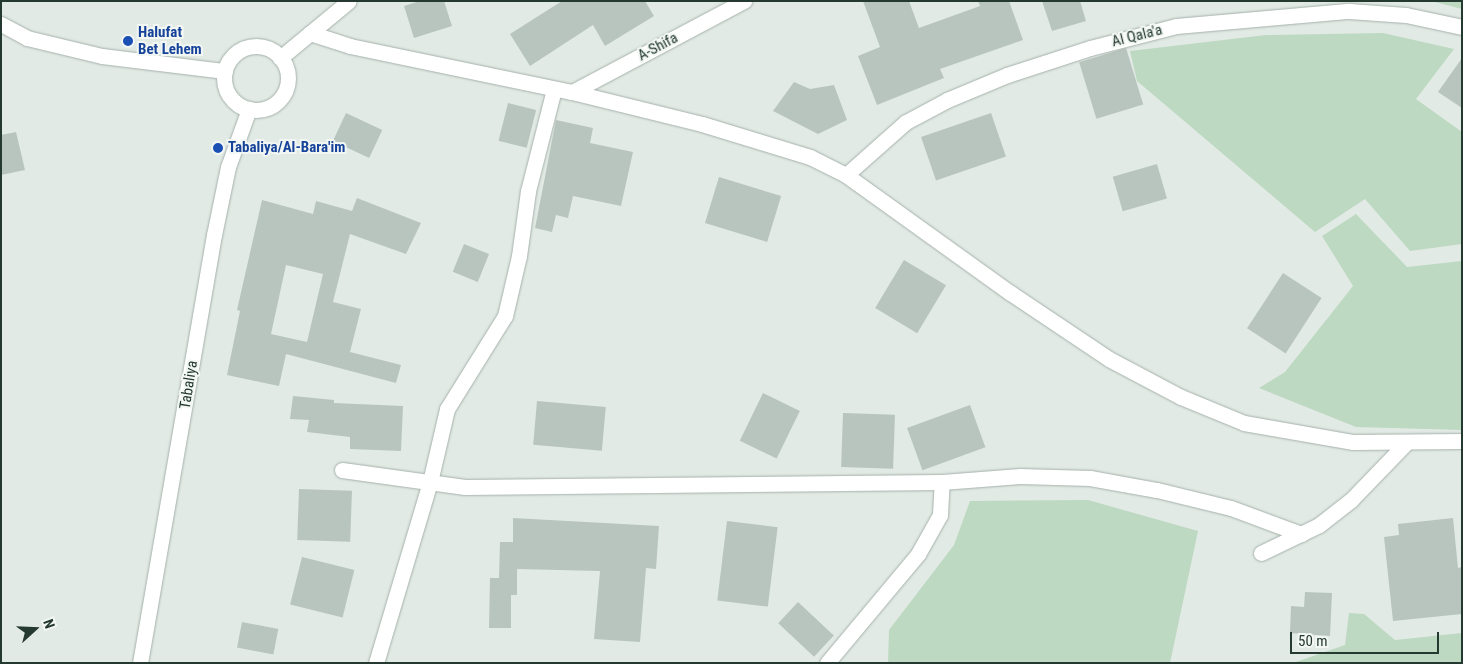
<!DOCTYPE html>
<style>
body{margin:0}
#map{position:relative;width:1463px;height:664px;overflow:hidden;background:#e2eae5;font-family:"Roboto Condensed",sans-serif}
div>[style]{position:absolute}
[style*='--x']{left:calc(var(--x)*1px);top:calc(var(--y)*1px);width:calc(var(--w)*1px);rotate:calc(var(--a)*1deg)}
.green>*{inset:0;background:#bdd9c1}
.building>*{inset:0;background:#b8c5be;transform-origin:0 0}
.roads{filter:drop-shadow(0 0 1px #a5b1ab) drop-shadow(0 0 1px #a5b1ab)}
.minor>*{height:15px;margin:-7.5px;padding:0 7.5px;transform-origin:7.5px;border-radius:7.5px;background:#fff}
.tertiary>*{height:15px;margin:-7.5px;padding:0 7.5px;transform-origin:7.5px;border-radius:7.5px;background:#fff}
.tertiary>.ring{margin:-7.5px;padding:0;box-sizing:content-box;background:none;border:15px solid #fff;border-radius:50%}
.dots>*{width:14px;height:14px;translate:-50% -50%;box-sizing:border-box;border:2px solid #f2f7f4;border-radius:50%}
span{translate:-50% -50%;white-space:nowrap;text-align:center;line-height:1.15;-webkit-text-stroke:4px #f2f7f4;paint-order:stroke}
.transit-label{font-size:15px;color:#164399;font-weight:700}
.left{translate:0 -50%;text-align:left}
.street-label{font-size:15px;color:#243930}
.frame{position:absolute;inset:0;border:2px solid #243930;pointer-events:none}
.north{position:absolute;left:10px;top:604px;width:50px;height:50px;-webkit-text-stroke:4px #f2f7f4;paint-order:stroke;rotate:70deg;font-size:14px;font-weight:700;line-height:20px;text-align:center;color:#243930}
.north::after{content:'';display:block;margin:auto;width:18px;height:22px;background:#243930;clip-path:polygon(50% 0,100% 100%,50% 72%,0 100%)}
.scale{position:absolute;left:1290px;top:632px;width:149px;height:22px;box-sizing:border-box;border:2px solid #243930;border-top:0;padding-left:6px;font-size:15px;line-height:18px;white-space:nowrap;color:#243930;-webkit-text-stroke:4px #f2f7f4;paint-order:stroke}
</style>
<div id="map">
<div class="green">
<i style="clip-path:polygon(1431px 1px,1462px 1px,1462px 9px)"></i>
<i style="clip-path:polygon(1383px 33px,1454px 49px,1416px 99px,1462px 132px,1462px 244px,1410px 251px,1365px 199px,1315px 232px,1137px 81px,1130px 51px,1266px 35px)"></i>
<i style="clip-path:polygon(1356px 214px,1407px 267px,1462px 261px,1462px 430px,1356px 427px,1259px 388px,1285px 372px,1353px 286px,1322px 236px)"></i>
<i style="clip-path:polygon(1088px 500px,1198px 531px,1170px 663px,888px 663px,889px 630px,954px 545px,970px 501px)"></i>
<i style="clip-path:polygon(1349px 613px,1364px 614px,1395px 640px,1462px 633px,1462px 663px,1293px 663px,1345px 645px)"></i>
</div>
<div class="building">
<i style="clip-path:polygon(420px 1px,444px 1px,452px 26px,414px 38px,404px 6px)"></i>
<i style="clip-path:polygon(562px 1px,645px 1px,654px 16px,605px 46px,593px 25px,530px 66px,510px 34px)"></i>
<i style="clip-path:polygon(863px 1px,909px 1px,919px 28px,980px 6px,978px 1px,1009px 1px,1023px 40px,940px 69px,944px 78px,877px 105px,858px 56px,880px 47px)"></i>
<i style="clip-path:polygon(1042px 1px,1080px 1px,1086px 21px,1052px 31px)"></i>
<i style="left:1126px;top:48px;width:59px;height:49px;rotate:73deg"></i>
<i style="clip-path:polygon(1462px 58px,1462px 108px,1438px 92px)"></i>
<i style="clip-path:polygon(794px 82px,810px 89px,834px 85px,847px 120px,818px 134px,773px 111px)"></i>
<i style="left:508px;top:103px;width:29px;height:39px;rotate:14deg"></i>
<i style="left:346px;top:113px;width:40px;height:31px;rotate:25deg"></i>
<i style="left:991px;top:113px;width:46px;height:74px;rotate:71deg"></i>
<i style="clip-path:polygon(556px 120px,593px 128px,590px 143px,633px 152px,621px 206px,573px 196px,568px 218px,556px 215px,552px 232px,535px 228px)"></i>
<i style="clip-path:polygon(16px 132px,25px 170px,1px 175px,1px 135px)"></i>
<i style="left:1157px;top:164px;width:36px;height:46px;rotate:74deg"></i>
<i style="left:719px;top:177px;width:65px;height:48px;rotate:17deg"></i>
<i style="clip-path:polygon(evenodd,357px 198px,421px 223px,406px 254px,350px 234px,333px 302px,361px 309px,350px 352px,401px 365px,396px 383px,286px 354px,279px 386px,227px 375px,240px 311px,237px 310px,262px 200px,313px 214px,316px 201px,352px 211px,357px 198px,286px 265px,323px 274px,307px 342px,271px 334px,286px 265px)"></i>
<i style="left:464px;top:244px;width:27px;height:30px;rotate:22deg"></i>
<i style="left:904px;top:260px;width:49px;height:56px;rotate:31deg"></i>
<i style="left:1283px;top:273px;width:46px;height:66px;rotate:33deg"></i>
<i style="left:763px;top:393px;width:41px;height:53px;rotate:26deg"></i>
<i style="clip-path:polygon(293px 396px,334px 400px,334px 403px,403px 406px,401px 451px,350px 449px,350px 437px,307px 432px,309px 420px,290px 419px)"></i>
<i style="left:537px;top:401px;width:69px;height:44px;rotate:5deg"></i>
<i style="left:970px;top:405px;width:45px;height:67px;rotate:70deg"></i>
<i style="left:843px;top:413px;width:52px;height:54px;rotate:2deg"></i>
<i style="left:299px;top:489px;width:53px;height:51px;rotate:2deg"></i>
<i style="clip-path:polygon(513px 518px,659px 526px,656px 569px,646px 568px,640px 642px,594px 639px,600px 571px,517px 569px,517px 595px,511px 595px,511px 628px,489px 628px,490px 578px,499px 578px,500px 542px,513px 542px)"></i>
<i style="clip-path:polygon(1453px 518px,1458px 568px,1462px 567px,1462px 614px,1393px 621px,1384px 537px,1399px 535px,1398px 524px)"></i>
<i style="left:727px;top:521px;width:51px;height:80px;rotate:7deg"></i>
<i style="left:302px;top:557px;width:54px;height:49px;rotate:14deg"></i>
<i style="clip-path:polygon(1305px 592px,1332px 593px,1330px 636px,1290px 633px,1291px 606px,1304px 607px)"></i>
<i style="left:798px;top:602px;width:49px;height:29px;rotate:43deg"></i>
<i style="left:242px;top:622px;width:37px;height:26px;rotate:11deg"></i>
</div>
<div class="roads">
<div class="minor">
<i style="--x:572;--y:92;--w:195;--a:-27.9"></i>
<i style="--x:846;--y:175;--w:80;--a:-41.5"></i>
<i style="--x:906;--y:122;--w:47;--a:-28.2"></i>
<i style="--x:947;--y:100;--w:65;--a:-22.6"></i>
<i style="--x:1007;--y:75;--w:87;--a:-18"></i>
<i style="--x:1090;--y:48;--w:89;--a:-14.3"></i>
<i style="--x:1176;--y:26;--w:174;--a:-5"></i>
<i style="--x:1349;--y:11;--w:57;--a:4"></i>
<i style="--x:1406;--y:15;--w:57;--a:12.1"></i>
<i style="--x:342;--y:470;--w:124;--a:7.9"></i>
<i style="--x:465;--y:487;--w:477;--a:-0.6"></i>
<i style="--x:942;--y:482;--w:78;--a:-4.4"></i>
<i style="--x:1020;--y:476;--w:70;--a:1.6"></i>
<i style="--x:1090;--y:478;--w:68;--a:10.2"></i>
<i style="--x:1157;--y:490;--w:76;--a:13.7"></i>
<i style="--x:1231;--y:508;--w:75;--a:20.4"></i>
<i style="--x:1261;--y:553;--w:64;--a:-25.8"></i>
<i style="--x:1319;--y:525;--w:41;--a:-38"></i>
<i style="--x:1351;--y:500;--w:78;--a:-46"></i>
<i style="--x:376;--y:663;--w:189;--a:-73.4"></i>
<i style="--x:430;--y:482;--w:75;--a:-76.9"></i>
<i style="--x:447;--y:409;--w:110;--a:-58.1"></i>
<i style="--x:505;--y:316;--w:62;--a:-76.9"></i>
<i style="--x:519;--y:256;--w:66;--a:-82.1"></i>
<i style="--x:528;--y:191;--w:105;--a:-75.7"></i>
<i style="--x:827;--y:663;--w:142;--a:-50.1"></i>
<i style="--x:918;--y:554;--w:45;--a:-60.6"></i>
<i style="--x:940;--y:515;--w:33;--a:-87"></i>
</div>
<div class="tertiary">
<i style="--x:1;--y:24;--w:30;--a:28"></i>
<i style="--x:27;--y:38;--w:77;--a:13.5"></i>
<i style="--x:102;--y:56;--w:124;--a:7"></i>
<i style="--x:310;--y:33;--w:42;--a:18"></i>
<i style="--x:350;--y:46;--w:227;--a:11.7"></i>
<i style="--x:572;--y:92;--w:134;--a:13.8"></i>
<i style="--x:702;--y:124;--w:113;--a:17"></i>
<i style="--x:810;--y:157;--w:40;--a:26.6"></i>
<i style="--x:846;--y:175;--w:201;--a:35.7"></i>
<i style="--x:1009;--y:292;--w:120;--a:33.8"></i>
<i style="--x:1109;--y:359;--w:81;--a:27.8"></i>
<i style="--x:1181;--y:397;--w:68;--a:22.4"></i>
<i style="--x:1244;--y:423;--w:111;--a:9.9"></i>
<i style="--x:1353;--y:442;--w:109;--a:-0.5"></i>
<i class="ring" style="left:224px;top:46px;width:49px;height:49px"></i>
<i style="--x:280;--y:58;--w:89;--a:-39.6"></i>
<i style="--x:140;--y:663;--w:434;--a:-80.2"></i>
<i style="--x:214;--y:235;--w:69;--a:-78.4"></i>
<i style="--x:228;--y:167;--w:62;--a:-70.1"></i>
</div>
</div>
<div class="dots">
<i style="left:128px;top:41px;background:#1a4fb4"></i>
<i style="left:218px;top:148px;background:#1a4fb4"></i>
</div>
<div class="transit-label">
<span class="left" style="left:138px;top:41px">Halufat<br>Bet Lehem</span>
<span class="left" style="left:228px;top:148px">Tabaliya/Al-Bara'im</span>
</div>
<div class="street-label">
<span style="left:1137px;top:36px;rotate:-14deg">Al Qala'a</span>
<span style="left:658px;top:47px;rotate:-28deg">A-Shifa</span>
<span style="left:189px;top:385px;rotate:-81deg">Tabaliya</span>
</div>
<div class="frame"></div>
<div class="north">N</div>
<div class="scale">50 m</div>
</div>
